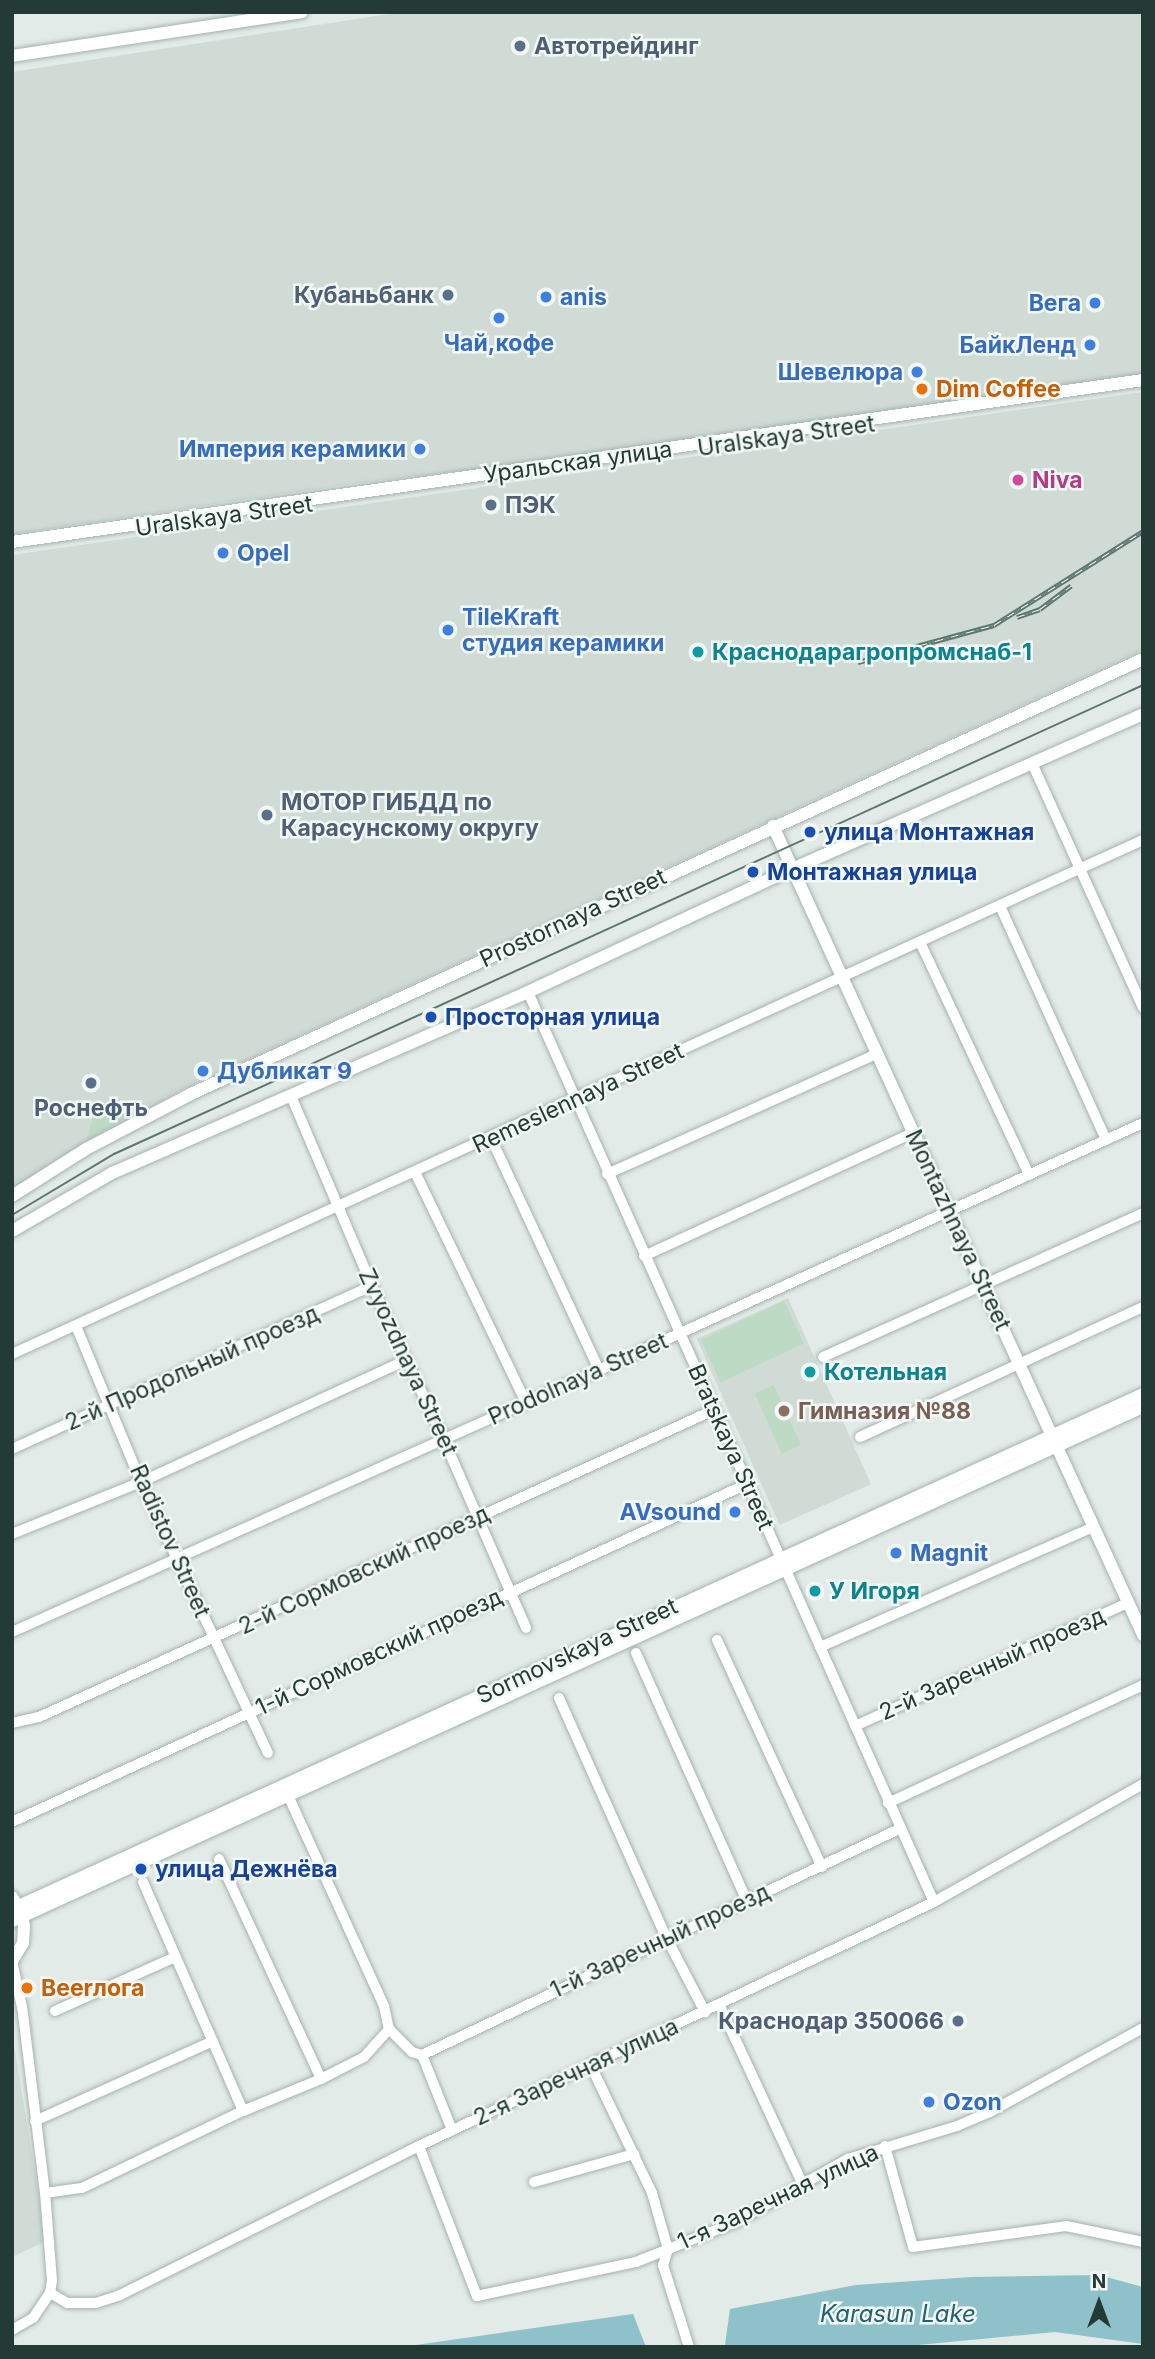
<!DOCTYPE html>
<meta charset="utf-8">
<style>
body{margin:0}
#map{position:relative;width:1155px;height:2359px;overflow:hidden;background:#e2ebe7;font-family:Inter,sans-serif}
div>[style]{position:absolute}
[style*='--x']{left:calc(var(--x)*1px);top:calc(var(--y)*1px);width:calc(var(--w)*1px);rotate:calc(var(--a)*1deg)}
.built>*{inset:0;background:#d0dbd6;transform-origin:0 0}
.green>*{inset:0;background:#bddac5;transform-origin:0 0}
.water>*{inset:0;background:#8fc1cb}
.roads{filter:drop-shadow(0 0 2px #a5b2ae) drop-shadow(0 0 2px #a5b2ae)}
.street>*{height:10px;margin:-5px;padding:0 5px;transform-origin:5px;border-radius:5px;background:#fff}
.secondary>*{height:12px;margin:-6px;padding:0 6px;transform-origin:6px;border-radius:6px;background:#fff}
.tram>*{height:2px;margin:-1px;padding:0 1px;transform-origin:1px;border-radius:1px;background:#5e7670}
.rail>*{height:5px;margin-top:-2.5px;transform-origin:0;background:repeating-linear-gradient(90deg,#f2f8f5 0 8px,#5e7670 0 16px);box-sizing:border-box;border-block:2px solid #5e7670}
.dots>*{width:19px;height:19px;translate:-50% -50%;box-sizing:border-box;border:4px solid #f2f8f5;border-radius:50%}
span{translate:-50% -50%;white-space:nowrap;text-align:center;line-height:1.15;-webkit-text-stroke:5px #f2f8f5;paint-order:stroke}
.service-label{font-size:23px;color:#4e5e75;font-weight:700}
.left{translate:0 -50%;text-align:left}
.right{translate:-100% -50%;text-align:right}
.shop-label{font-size:23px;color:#366cbe;font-weight:700}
.food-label{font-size:23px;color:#c56008;font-weight:700}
.street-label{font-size:23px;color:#243a35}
.hotel-label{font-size:23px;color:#b23c85;font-weight:700}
.culture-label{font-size:23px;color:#0d838f;font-weight:700}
.transit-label{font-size:23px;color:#164399;font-weight:700}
.education-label{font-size:23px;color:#785e54;font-weight:700}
.water-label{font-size:24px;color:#236371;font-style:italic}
.frame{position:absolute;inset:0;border:14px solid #243a35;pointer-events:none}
.north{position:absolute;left:1064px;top:2268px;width:70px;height:70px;-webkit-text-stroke:5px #f2f8f5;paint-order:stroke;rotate:0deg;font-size:19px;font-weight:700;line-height:28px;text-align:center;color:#243a35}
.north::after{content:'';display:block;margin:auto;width:24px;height:32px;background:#243a35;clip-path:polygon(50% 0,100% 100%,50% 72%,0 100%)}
</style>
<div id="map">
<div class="built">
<i style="clip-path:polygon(402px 12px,1143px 12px,1143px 376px,485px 468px,352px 484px,12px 534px,12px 72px)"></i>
<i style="clip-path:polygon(1143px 392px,1143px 650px,179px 1091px,12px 1188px,12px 555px)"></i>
<i style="left:788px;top:1298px;width:204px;height:100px;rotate:66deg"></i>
<i style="clip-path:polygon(12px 2032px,46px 2241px,12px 2257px)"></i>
</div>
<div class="green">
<i style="clip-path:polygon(108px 1107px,136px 1113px,87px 1140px,93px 1115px)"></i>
<i style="left:784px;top:1301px;width:47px;height:92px;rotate:65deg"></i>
<i style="left:774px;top:1385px;width:66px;height:21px;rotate:66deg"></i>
</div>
<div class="water">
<i style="clip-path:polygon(1099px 2275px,1143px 2287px,1143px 2344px,1055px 2332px,897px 2347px,725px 2345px,730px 2309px,856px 2285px,971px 2277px)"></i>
<i style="clip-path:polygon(633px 2314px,646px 2347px,402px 2347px)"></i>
</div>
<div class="roads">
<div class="street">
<i style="--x:1032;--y:763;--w:269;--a:65.6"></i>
<i style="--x:1000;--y:906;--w:257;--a:65.6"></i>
<i style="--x:920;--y:942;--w:257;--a:64.9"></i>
<i style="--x:528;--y:992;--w:996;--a:65.96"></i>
<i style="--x:291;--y:1096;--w:207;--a:66.9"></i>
<i style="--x:372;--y:1286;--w:170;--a:64.9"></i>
<i style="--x:444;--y:1440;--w:205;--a:66.4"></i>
<i style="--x:491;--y:1138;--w:256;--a:65"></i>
<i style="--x:415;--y:1172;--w:256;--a:64.3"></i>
<i style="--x:607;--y:1174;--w:295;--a:-24"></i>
<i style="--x:644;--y:1256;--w:296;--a:-24.6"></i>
<i style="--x:76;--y:1326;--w:169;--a:67.4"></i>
<i style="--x:141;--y:1482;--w:299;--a:64.9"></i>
<i style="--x:12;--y:1354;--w:1242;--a:-24.44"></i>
<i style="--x:823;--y:1357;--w:351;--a:-24.2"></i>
<i style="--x:860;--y:1437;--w:311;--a:-24.7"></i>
<i style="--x:12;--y:1449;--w:395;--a:-24.4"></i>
<i style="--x:12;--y:1534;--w:139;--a:-22"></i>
<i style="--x:141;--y:1482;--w:292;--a:-24.7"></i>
<i style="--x:12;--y:1632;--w:643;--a:-24.05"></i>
<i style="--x:599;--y:1370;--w:597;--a:-24.42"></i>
<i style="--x:717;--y:1640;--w:250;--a:65.2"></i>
<i style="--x:820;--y:1647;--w:298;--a:-23.7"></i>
<i style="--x:636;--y:1653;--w:272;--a:65.9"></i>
<i style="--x:559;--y:1698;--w:262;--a:65.9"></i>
<i style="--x:666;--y:1937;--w:85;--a:62.5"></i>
<i style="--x:12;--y:1723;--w:28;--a:-13"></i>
<i style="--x:39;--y:1717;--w:742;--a:-24.46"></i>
<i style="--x:855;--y:1726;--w:299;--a:-24.3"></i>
<i style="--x:286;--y:1791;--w:236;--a:65.5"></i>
<i style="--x:384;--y:2006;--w:24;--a:78"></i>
<i style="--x:389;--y:2029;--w:33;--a:45"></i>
<i style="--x:412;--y:2052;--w:10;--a:17"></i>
<i style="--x:422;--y:2055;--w:81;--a:68.2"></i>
<i style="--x:888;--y:1803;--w:281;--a:-24.8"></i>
<i style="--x:12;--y:1822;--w:809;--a:-24.7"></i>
<i style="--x:219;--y:1859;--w:242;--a:65.1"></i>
<i style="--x:143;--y:1882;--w:250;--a:66.4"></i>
<i style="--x:719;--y:2004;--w:200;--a:65.1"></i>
<i style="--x:55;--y:2011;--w:132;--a:-24.2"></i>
<i style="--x:422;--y:2055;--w:528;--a:-25.35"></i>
<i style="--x:591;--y:2066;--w:141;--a:64.3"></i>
<i style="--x:652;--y:2193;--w:58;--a:74.1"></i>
<i style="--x:668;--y:2249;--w:17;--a:107"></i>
<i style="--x:663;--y:2265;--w:86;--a:72.4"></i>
<i style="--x:35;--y:2121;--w:195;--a:-24.2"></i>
<i style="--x:419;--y:2146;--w:161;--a:68.9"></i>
<i style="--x:477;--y:2296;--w:163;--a:-12.1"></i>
<i style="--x:636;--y:2262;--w:108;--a:-21.8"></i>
<i style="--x:736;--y:2222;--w:129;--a:-29.4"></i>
<i style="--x:848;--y:2159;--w:114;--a:-16.8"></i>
<i style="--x:957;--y:2126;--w:36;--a:-23"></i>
<i style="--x:990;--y:2112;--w:175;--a:-28.8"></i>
<i style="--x:885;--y:2146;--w:105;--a:74.5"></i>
<i style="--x:913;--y:2247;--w:154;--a:-7.8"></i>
<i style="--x:1066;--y:2226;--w:79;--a:11.7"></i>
<i style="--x:534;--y:2182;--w:104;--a:-15.6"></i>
<i style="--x:45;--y:2193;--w:37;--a:-8"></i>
<i style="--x:82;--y:2188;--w:178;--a:-25.6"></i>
<i style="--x:243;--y:2111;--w:84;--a:-22.3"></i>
<i style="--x:321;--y:2079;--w:48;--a:-27.1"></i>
<i style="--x:364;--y:2057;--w:38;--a:-48"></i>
<i style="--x:50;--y:2293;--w:20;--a:30"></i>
<i style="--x:67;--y:2303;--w:29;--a:0"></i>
<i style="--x:96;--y:2303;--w:25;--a:-18"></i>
<i style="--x:120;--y:2295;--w:334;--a:-26.5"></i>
<i style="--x:419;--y:2146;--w:570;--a:-25.35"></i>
<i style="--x:934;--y:1902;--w:240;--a:-29.4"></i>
<i style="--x:12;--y:2330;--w:24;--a:-30"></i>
<i style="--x:33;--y:2318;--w:30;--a:-56"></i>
<i style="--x:50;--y:2293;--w:12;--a:-81"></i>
<i style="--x:52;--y:2281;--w:88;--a:-94.5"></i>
<i style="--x:45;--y:2193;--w:187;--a:-97"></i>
<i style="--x:22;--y:2007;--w:47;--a:-102.3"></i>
</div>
<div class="secondary">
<i style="--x:12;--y:56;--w:293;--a:-8.6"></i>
<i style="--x:12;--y:542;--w:1143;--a:-8.15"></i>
<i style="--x:773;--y:826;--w:890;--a:65.42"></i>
<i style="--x:12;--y:1196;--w:88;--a:-32.4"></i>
<i style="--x:86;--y:1149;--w:121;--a:-27.6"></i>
<i style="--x:193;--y:1093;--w:1044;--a:-24.55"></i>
<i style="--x:12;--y:1231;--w:116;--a:-30.1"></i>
<i style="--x:112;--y:1173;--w:454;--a:-23.5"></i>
<i style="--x:528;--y:992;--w:291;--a:-25"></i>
<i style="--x:792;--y:869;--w:384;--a:-23.8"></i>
<i style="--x:12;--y:1897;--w:17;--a:57"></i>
<i style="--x:21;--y:1911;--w:15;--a:79"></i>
<i style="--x:24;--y:1926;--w:17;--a:93"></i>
<i style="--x:23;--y:1943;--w:21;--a:121"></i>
<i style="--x:12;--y:1909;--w:1243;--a:-24.48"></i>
<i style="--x:12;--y:1921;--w:1242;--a:-24.44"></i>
</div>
</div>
<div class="tram">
<i style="--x:12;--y:1215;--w:119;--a:-30.9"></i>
<i style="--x:114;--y:1154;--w:1131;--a:-24.5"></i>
</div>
<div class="rail">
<i style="--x:1017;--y:617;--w:24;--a:-19"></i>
<i style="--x:1040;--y:609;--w:39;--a:-37"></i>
<i style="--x:858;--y:662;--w:141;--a:-15.2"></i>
<i style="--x:994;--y:625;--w:176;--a:-32.2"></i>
</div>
<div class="dots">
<i style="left:520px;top:46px;background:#5c6f8a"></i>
<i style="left:448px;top:295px;background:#5c6f8a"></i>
<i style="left:546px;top:297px;background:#3f7fe0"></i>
<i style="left:1095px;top:303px;background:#3f7fe0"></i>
<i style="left:499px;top:318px;background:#3f7fe0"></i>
<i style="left:1090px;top:345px;background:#3f7fe0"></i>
<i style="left:917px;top:372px;background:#3f7fe0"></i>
<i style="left:922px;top:389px;background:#e8710a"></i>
<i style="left:420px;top:449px;background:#3f7fe0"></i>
<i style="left:1018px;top:480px;background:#d1479c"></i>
<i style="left:491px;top:505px;background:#5c6f8a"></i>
<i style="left:223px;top:553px;background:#3f7fe0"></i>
<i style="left:448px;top:630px;background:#3f7fe0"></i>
<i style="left:698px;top:652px;background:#0f9aa8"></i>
<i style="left:267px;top:815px;background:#5c6f8a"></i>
<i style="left:810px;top:832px;background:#1a4fb4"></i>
<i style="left:753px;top:872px;background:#1a4fb4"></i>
<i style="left:431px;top:1017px;background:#1a4fb4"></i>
<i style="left:203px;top:1071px;background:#3f7fe0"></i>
<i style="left:91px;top:1083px;background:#5c6f8a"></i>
<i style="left:810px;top:1372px;background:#0f9aa8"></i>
<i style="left:784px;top:1411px;background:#8d6e63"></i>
<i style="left:735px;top:1512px;background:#3f7fe0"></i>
<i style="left:896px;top:1553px;background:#3f7fe0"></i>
<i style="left:815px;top:1591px;background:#0f9aa8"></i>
<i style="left:141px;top:1869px;background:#1a4fb4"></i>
<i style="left:27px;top:1988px;background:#e8710a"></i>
<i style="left:958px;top:2021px;background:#5c6f8a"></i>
<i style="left:929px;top:2102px;background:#3f7fe0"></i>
</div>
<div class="service-label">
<span class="left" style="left:534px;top:46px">Автотрейдинг</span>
<span class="right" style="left:434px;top:295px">Кубаньбанк</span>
<span class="left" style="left:505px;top:505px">ПЭК</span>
<span class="left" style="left:281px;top:815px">МОТОР ГИБДД по<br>Карасунскому округу</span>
<span style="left:91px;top:1108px">Роснефть</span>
<span class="right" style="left:944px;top:2021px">Краснодар 350066</span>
</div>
<div class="shop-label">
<span class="left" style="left:560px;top:297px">anis</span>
<span class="right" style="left:1081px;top:303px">Вега</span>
<span style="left:499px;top:343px">Чай,кофе</span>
<span class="right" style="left:1076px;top:345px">БайкЛенд</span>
<span class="right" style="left:903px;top:372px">Шевелюра</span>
<span class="right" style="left:406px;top:449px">Империя керамики</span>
<span class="left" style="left:237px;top:553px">Opel</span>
<span class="left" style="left:462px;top:630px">TileKraft<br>студия керамики</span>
<span class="left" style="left:217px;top:1071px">Дубликат 9</span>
<span class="right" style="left:721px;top:1512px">AVsound</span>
<span class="left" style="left:910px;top:1553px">Magnit</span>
<span class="left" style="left:943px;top:2102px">Ozon</span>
</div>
<div class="food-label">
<span class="left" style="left:936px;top:389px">Dim Coffee</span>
<span class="left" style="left:41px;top:1988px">Beerлога</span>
</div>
<div class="street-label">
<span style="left:786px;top:436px;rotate:-8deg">Uralskaya Street</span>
<span style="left:578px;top:462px;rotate:-8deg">Уральская улица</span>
<span style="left:224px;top:516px;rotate:-8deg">Uralskaya Street</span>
<span style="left:573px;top:918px;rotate:-25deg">Prostornaya Street</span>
<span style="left:578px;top:1098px;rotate:-25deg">Remeslennaya Street</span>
<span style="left:958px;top:1230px;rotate:65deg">Montazhnaya Street</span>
<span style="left:408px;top:1362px;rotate:65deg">Zvyozdnaya Street</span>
<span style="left:192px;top:1368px;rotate:-24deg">2-й Продольный проезд</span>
<span style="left:578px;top:1379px;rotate:-24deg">Prodolnaya Street</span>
<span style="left:731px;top:1447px;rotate:66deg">Bratskaya Street</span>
<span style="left:170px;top:1541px;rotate:66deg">Radistov Street</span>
<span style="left:364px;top:1570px;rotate:-25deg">2-й Сормовский проезд</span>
<span style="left:577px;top:1651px;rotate:-25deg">Sormovskaya Street</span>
<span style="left:379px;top:1652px;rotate:-25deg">1-й Сормовский проезд</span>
<span style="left:992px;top:1664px;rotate:-24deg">2-й Заречный проезд</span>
<span style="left:660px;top:1941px;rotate:-25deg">1-й Заречный проезд</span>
<span style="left:576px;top:2072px;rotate:-25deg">2-я Заречная улица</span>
<span style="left:778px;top:2197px;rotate:-25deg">1-я Заречная улица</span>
</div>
<div class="hotel-label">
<span class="left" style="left:1032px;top:480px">Niva</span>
</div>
<div class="culture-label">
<span class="left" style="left:712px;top:652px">Краснодарагропромснаб-1</span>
<span class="left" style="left:824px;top:1372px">Котельная</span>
<span class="left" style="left:829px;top:1591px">У Игоря</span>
</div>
<div class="transit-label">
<span class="left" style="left:824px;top:832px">улица Монтажная</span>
<span class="left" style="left:767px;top:872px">Монтажная улица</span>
<span class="left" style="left:445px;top:1017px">Просторная улица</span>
<span class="left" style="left:155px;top:1869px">улица Дежнёва</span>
</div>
<div class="education-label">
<span class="left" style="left:798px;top:1411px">Гимназия №88</span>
</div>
<div class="water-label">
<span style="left:898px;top:2314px">Karasun Lake</span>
</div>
<div class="frame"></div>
<div class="north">N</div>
</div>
